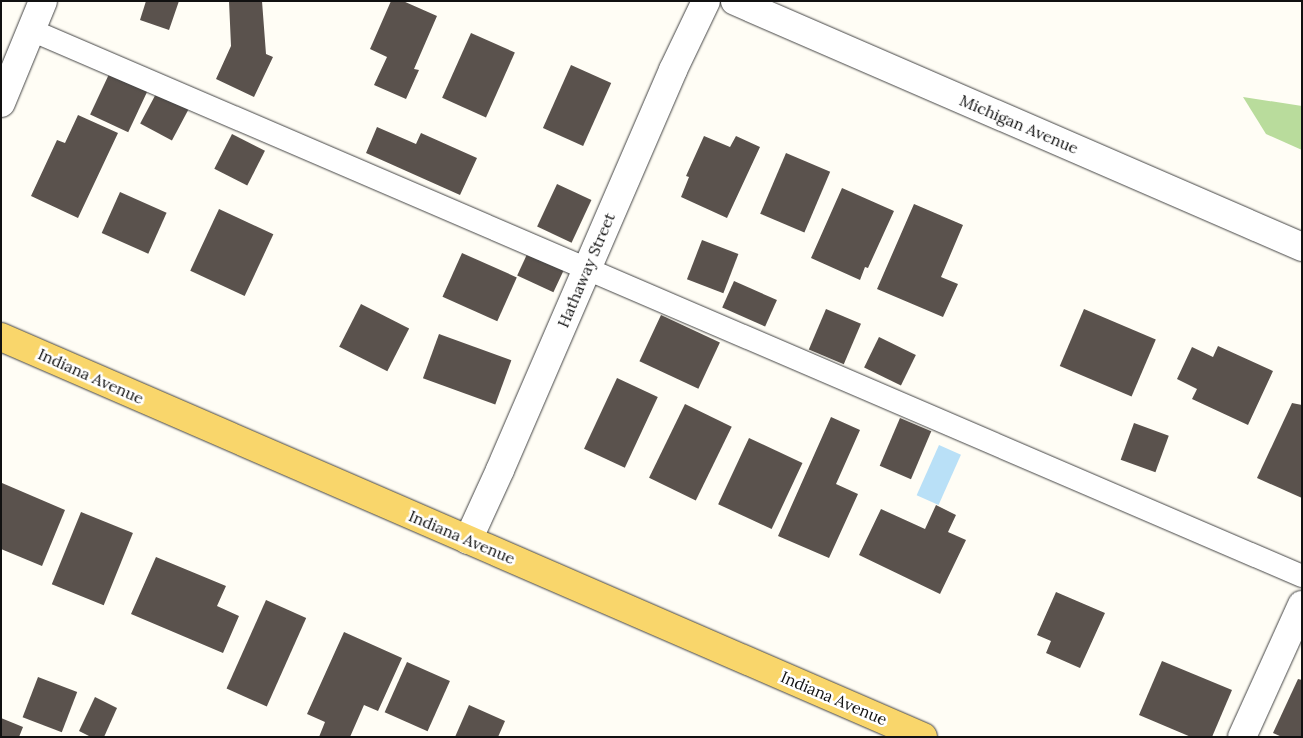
<!DOCTYPE html>
<style>
body{margin:0}
#map{position:relative;width:1303px;height:738px;overflow:hidden;background:#fffdf5;font-family:Lora,serif}
div>[style]{position:absolute}
[style*='--x']{left:calc(var(--x)*1px);top:calc(var(--y)*1px);width:calc(var(--w)*1px);rotate:calc(var(--a)*1deg)}
.forest>*{inset:0;background:#b9dc9c}
.water>*{inset:0;background:#b9e0f7;transform-origin:0 0}
.building>*{inset:0;background:#5a524d;transform-origin:0 0}
.roads{filter:drop-shadow(0 0 1px #444) drop-shadow(0 0 1px #444)}
.lane>*{height:22px;margin:-11px;padding:0 11px;transform-origin:11px;border-radius:11px;background:#fff}
.street>*{height:28px;margin:-14px;padding:0 14px;transform-origin:14px;border-radius:14px;background:#fff}
.primary>*{height:28px;margin:-14px;padding:0 14px;transform-origin:14px;border-radius:14px;background:#f9d66b}
span{translate:-50% -50%;white-space:nowrap;text-align:center;line-height:1.15;-webkit-text-stroke:5px #fff;paint-order:stroke}
.street-label{font-size:16px;color:#111}
.frame{position:absolute;inset:0;border:2px solid #111;pointer-events:none}
</style>
<div id="map">
<div class="forest">
<i style="clip-path:polygon(1243px 97px,1302px 106px,1302px 150px,1266px 134px)"></i>
</div>
<div class="water">
<i style="left:939px;top:445px;width:24px;height:55px;rotate:24deg"></i>
</div>
<div class="building">
<i style="clip-path:polygon(146px 1px,179px 1px,169px 30px,140px 20px)"></i>
<i style="clip-path:polygon(229px 1px,262px 1px,266px 54px,273px 57px,254px 97px,216px 79px,231px 46px)"></i>
<i style="clip-path:polygon(391px 1px,403px 1px,437px 16px,414px 69px,419px 70px,406px 99px,374px 85px,387px 57px,370px 49px)"></i>
<i style="left:471px;top:33px;width:48px;height:71px;rotate:24deg"></i>
<i style="left:571px;top:65px;width:44px;height:69px;rotate:24deg"></i>
<i style="left:110px;top:72px;width:42px;height:47px;rotate:25deg"></i>
<i style="left:158px;top:90px;width:36px;height:38px;rotate:28deg"></i>
<i style="clip-path:polygon(78px 115px,118px 133px,78px 218px,31px 196px,57px 140px,65px 143px)"></i>
<i style="clip-path:polygon(377px 127px,416px 144px,421px 133px,477px 158px,460px 195px,366px 153px)"></i>
<i style="left:232px;top:134px;width:37px;height:39px;rotate:27deg"></i>
<i style="clip-path:polygon(704px 136px,730px 147px,736px 136px,760px 147px,727px 218px,681px 197px,689px 177px,686px 176px)"></i>
<i style="left:786px;top:153px;width:48px;height:66px;rotate:23deg"></i>
<i style="left:557px;top:184px;width:38px;height:47px;rotate:25deg"></i>
<i style="clip-path:polygon(842px 188px,894px 211px,868px 268px,865px 267px,860px 280px,811px 258px)"></i>
<i style="left:120px;top:192px;width:51px;height:45px;rotate:24deg"></i>
<i style="clip-path:polygon(914px 204px,963px 225px,941px 277px,958px 284px,943px 317px,877px 289px)"></i>
<i style="left:219px;top:209px;width:60px;height:68px;rotate:25deg"></i>
<i style="left:702px;top:240px;width:39px;height:42px;rotate:21deg"></i>
<i style="left:529px;top:250px;width:40px;height:28px;rotate:25deg"></i>
<i style="left:462px;top:253px;width:60px;height:48px;rotate:24deg"></i>
<i style="left:734px;top:281px;width:47px;height:29px;rotate:24deg"></i>
<i style="left:361px;top:304px;width:54px;height:48px;rotate:27deg"></i>
<i style="left:826px;top:309px;width:38px;height:44px;rotate:23deg"></i>
<i style="left:1084px;top:309px;width:78px;height:62px;rotate:23deg"></i>
<i style="left:661px;top:315px;width:65px;height:51px;rotate:25deg"></i>
<i style="left:439px;top:334px;width:77px;height:47px;rotate:20deg"></i>
<i style="left:879px;top:337px;width:41px;height:34px;rotate:26deg"></i>
<i style="clip-path:polygon(1218px 346px,1273px 371px,1248px 425px,1192px 399px,1197px 389px,1177px 379px,1192px 347px,1213px 357px)"></i>
<i style="left:617px;top:378px;width:45px;height:78px;rotate:25deg"></i>
<i style="clip-path:polygon(1292px 403px,1302px 405px,1302px 498px,1257px 478px)"></i>
<i style="left:685px;top:404px;width:52px;height:82px;rotate:26deg"></i>
<i style="clip-path:polygon(831px 417px,860px 430px,836px 484px,858px 494px,829px 558px,778px 536px)"></i>
<i style="left:900px;top:418px;width:34px;height:52px;rotate:23deg"></i>
<i style="left:1134px;top:423px;width:37px;height:39px;rotate:20deg"></i>
<i style="left:749px;top:438px;width:59px;height:73px;rotate:25deg"></i>
<i style="clip-path:polygon(2px 483px,65px 510px,42px 566px,1px 549px)"></i>
<i style="clip-path:polygon(936px 505px,956px 515px,948px 532px,966px 540px,940px 594px,859px 555px,881px 509px,925px 529px)"></i>
<i style="left:81px;top:512px;width:56px;height:78px;rotate:22deg"></i>
<i style="clip-path:polygon(156px 557px,226px 586px,217px 606px,239px 616px,223px 653px,131px 614px)"></i>
<i style="clip-path:polygon(1056px 592px,1105px 613px,1080px 668px,1046px 653px,1051px 641px,1037px 635px)"></i>
<i style="left:266px;top:600px;width:44px;height:97px;rotate:24deg"></i>
<i style="clip-path:polygon(344px 632px,402px 658px,378px 711px,364px 705px,350px 737px,319px 737px,325px 722px,307px 714px)"></i>
<i style="clip-path:polygon(1162px 661px,1232px 690px,1212px 737px,1191px 737px,1139px 715px)"></i>
<i style="left:407px;top:662px;width:47px;height:55px;rotate:24deg"></i>
<i style="left:38px;top:677px;width:42px;height:43px;rotate:21deg"></i>
<i style="clip-path:polygon(1298px 679px,1302px 680px,1302px 737px,1282px 737px,1273px 733px)"></i>
<i style="clip-path:polygon(95px 697px,117px 708px,104px 737px,91px 737px,79px 731px)"></i>
<i style="clip-path:polygon(469px 705px,505px 721px,498px 737px,455px 737px)"></i>
<i style="clip-path:polygon(1px 718px,23px 727px,19px 737px,1px 737px)"></i>
</div>
<div class="roads">
<div class="lane">
<i style="--x:31;--y:30;--w:1383;--a:23.25"></i>
</div>
<div class="street">
<i style="--x:735;--y:1;--w:618;--a:23.45"></i>
<i style="--x:1;--y:103;--w:110;--a:-67.6"></i>
<i style="--x:468;--y:540;--w:77;--a:-65.4"></i>
<i style="--x:500;--y:470;--w:436;--a:-66.6"></i>
<i style="--x:673;--y:70;--w:76;--a:-64.4"></i>
<i style="--x:1242;--y:737;--w:145;--a:-65.6"></i>
</div>
<div class="primary">
<i style="--x:1;--y:337;--w:1005;--a:23.45"></i>
</div>
</div>
<div class="street-label">
<span style="left:1019px;top:124px;rotate:23deg">Michigan Avenue</span>
<span style="left:586px;top:270px;rotate:-67deg">Hathaway Street</span>
<span style="left:91px;top:376px;rotate:24deg">Indiana Avenue</span>
<span style="left:462px;top:537px;rotate:23deg">Indiana Avenue</span>
<span style="left:834px;top:698px;rotate:23deg">Indiana Avenue</span>
</div>
<div class="frame"></div>
</div>
